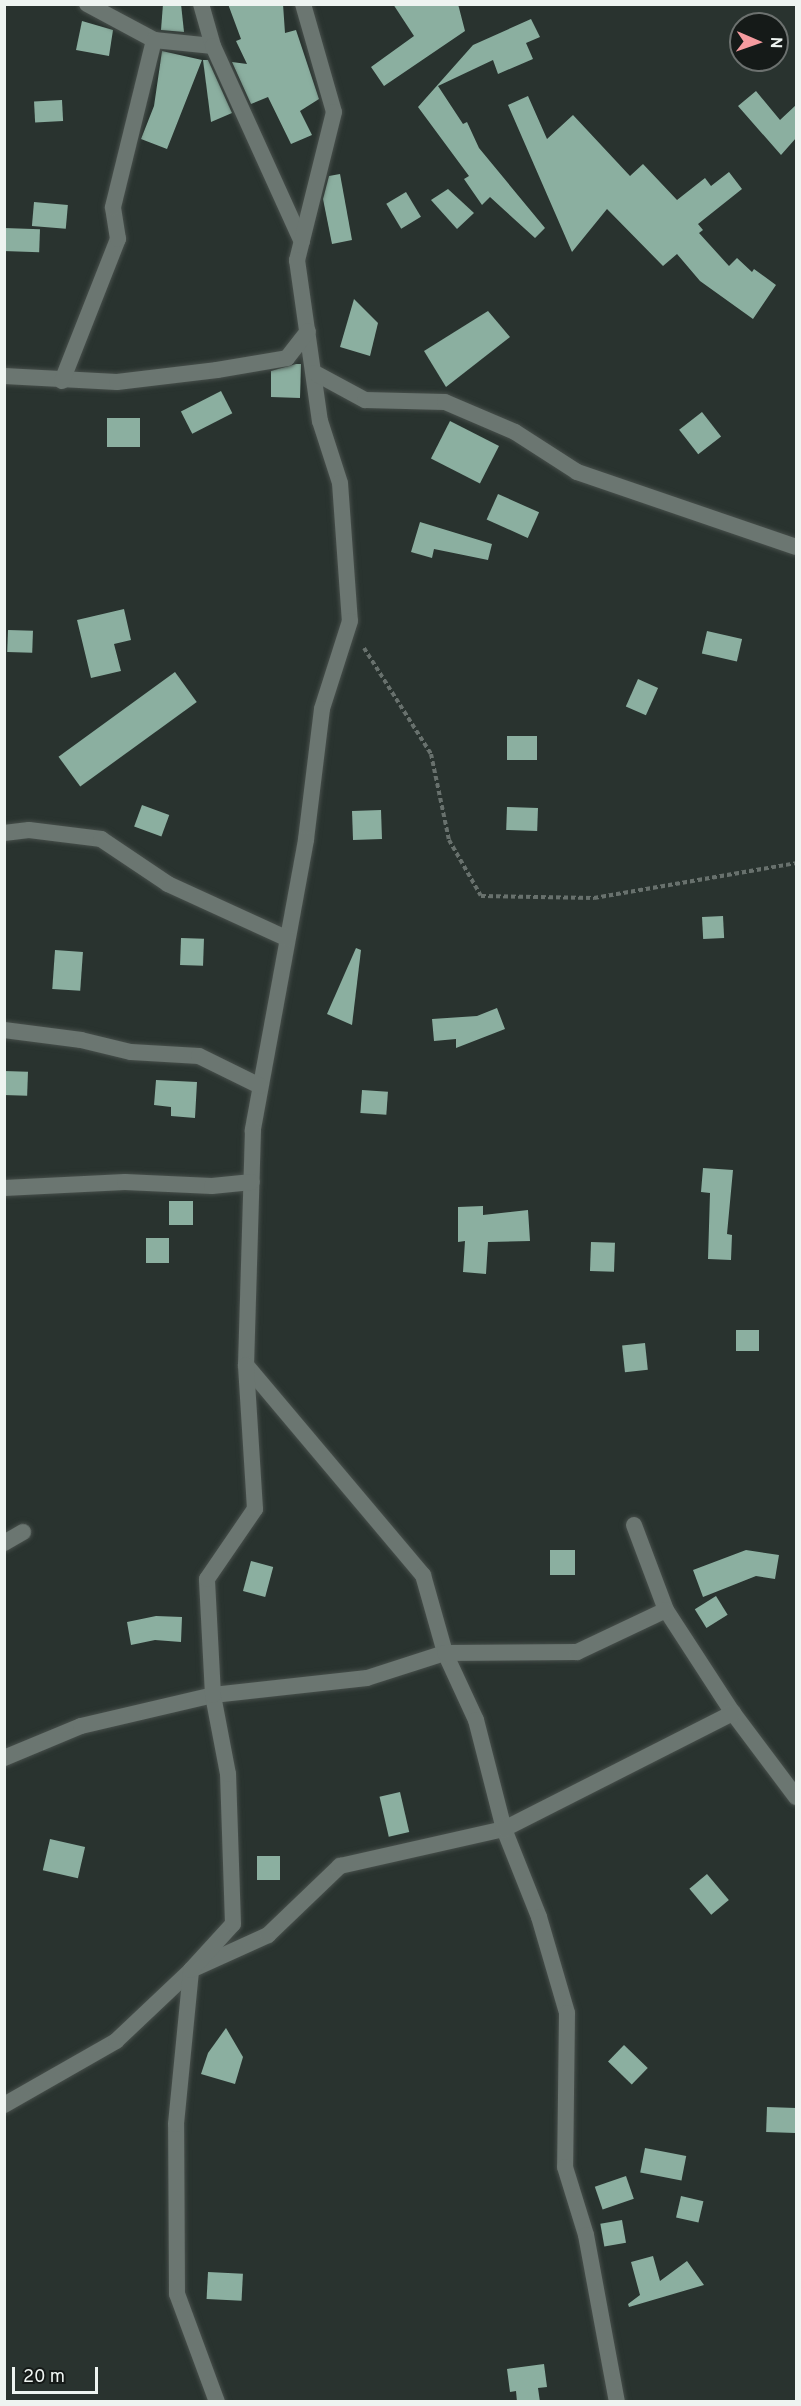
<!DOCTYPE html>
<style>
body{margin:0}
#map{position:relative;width:801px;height:2406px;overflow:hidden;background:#29332f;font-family:Overpass,sans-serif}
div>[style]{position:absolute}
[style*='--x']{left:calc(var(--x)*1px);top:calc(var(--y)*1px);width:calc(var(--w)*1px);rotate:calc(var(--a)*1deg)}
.building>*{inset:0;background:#8bafa0;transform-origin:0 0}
.path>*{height:4px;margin-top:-2px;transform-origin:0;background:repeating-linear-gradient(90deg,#68716d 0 4.5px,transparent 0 7.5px)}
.roads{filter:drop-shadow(0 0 2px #474f4b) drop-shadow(0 0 2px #474f4b)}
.minor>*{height:16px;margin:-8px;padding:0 8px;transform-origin:8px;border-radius:8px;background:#6b7671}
span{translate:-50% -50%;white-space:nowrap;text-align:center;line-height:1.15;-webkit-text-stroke:6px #151a18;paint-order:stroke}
.frame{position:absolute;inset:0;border:6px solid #eef4f1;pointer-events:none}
.north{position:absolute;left:729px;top:12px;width:60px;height:60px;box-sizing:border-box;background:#151a18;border:2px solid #6c716f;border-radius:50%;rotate:92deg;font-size:16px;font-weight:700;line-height:24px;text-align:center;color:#eef4f1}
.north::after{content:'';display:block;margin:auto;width:21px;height:27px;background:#f59b9f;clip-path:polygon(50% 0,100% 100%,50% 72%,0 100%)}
.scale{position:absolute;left:12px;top:2367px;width:86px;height:27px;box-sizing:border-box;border:3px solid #eef4f1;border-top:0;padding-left:8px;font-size:18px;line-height:21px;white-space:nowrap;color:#eef4f1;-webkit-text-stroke:4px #151a18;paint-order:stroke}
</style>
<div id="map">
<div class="building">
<i style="clip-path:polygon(163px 4px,181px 4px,184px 32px,161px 30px)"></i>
<i style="clip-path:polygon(228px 4px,283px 4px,285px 33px,296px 30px,319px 99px,300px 111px,312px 135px,291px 144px,268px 97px,251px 104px,232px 62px,247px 64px,236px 41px,241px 39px)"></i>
<i style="clip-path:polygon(393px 4px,458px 4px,465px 31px,384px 86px,371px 67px,414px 36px)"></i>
<i style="clip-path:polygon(531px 19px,540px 37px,526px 43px,533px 59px,498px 74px,493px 60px,438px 86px,463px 124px,467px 122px,479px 148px,545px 228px,535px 238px,490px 197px,482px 205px,464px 179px,469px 176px,418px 107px,473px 45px)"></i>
<i style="clip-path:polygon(82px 21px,113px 30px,109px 56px,76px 50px)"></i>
<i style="clip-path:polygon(162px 51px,202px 60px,167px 149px,141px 139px,154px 106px)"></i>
<i style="clip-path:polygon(203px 60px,208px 60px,232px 113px,211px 122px)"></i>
<i style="clip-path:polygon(756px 91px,780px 120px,796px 105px,796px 138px,781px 155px,738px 106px)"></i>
<i style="clip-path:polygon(528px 96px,547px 139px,573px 115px,630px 176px,643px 164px,677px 200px,705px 178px,711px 186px,729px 172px,742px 189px,698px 224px,703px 230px,699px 233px,729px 266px,737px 258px,752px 272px,754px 269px,776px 285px,753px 319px,700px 281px,677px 254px,663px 266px,607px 209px,572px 252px,508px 105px)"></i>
<i style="left:62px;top:100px;width:21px;height:28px;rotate:87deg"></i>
<i style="clip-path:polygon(340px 174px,352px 240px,332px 244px,323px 199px,329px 176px)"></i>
<i style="clip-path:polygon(448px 189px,474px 213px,457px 229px,431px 200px)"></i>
<i style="left:406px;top:192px;width:29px;height:23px;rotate:59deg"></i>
<i style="left:34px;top:202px;width:34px;height:24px;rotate:5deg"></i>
<i style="left:4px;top:228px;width:36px;height:23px;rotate:2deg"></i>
<i style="clip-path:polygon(354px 299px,378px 323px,370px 356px,340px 347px)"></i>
<i style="clip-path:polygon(488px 311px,510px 337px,446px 387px,424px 351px)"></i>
<i style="clip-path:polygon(296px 364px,301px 364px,300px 398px,271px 397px,271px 371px)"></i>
<i style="left:221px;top:391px;width:25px;height:45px;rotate:63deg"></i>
<i style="left:702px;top:412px;width:31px;height:29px;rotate:52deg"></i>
<i style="left:140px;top:418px;width:29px;height:33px;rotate:90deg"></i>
<i style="left:450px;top:421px;width:55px;height:42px;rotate:27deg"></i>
<i style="left:498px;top:494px;width:45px;height:28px;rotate:24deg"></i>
<i style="clip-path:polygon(420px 522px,492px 544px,488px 560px,434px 549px,432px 558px,411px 552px)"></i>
<i style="clip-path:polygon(124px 609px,131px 640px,114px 644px,121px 671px,91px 678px,77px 620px)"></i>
<i style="left:8px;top:630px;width:25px;height:22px;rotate:2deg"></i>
<i style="left:707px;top:631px;width:36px;height:23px;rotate:13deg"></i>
<i style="left:175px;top:672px;width:37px;height:144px;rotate:54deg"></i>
<i style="left:638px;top:679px;width:22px;height:30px;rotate:24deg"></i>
<i style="left:537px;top:736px;width:24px;height:30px;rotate:90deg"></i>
<i style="left:142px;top:805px;width:29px;height:23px;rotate:20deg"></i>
<i style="left:507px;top:807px;width:31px;height:23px;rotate:2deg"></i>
<i style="left:381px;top:810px;width:29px;height:29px;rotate:88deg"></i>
<i style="left:723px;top:916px;width:22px;height:21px;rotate:87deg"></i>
<i style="left:181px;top:938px;width:23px;height:27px;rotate:2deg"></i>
<i style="clip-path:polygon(356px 948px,361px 950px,352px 1025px,327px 1014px)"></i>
<i style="left:55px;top:950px;width:28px;height:39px;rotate:4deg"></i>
<i style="clip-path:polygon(497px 1008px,505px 1029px,456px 1048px,456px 1039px,434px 1041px,432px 1019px,477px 1016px)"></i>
<i style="left:4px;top:1071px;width:24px;height:24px;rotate:2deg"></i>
<i style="clip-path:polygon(156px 1080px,197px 1082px,195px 1118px,171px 1116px,171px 1107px,154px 1105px)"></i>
<i style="left:362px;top:1090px;width:26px;height:23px;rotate:4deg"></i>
<i style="clip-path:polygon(703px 1168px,733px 1170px,727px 1234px,732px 1235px,731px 1260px,708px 1259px,710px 1193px,701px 1192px)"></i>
<i style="left:169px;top:1201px;width:24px;height:24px"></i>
<i style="clip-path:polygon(483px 1206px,483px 1215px,528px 1210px,530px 1241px,488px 1242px,486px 1274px,463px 1272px,465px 1241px,458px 1242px,458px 1207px)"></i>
<i style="left:146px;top:1238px;width:23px;height:25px"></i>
<i style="left:591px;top:1242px;width:24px;height:29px;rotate:2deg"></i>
<i style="left:736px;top:1330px;width:23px;height:21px"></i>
<i style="left:645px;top:1343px;width:27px;height:23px;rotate:84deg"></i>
<i style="left:550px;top:1550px;width:25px;height:25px"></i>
<i style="clip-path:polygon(746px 1550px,779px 1555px,775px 1579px,756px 1576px,703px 1597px,693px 1570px)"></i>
<i style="left:251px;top:1561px;width:23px;height:31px;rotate:15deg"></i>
<i style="left:716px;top:1596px;width:22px;height:25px;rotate:58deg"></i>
<i style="clip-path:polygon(156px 1616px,182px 1617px,181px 1642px,155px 1640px,131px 1645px,127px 1622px)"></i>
<i style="left:400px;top:1792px;width:41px;height:21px;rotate:77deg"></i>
<i style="left:50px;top:1839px;width:36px;height:32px;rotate:13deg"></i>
<i style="left:257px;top:1856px;width:23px;height:24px"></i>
<i style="left:707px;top:1874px;width:34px;height:23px;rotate:50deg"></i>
<i style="clip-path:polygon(226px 2028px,243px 2057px,235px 2084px,201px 2074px,208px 2053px)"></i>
<i style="left:624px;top:2045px;width:33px;height:23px;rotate:44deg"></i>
<i style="left:767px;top:2107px;width:29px;height:25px;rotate:2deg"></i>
<i style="left:645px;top:2148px;width:42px;height:25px;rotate:11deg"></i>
<i style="left:626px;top:2176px;width:24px;height:33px;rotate:71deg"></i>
<i style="left:681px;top:2196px;width:23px;height:22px;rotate:13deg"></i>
<i style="left:622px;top:2220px;width:23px;height:22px;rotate:80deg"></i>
<i style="clip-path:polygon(653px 2256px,660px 2281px,687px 2261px,704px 2285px,629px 2307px,628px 2304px,640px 2295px,631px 2262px)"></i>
<i style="left:208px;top:2272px;width:35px;height:27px;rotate:3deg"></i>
<i style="clip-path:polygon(544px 2364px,547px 2387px,538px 2388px,540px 2402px,517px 2402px,516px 2391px,510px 2392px,507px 2369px)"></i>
</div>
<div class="path">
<i style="--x:364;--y:648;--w:125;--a:57.7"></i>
<i style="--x:431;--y:754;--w:88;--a:78.2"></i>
<i style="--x:449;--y:840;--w:64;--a:60.3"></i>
<i style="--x:481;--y:896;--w:113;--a:1"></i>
<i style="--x:594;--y:898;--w:205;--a:-9.8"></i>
</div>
<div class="roads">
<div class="minor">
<i style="--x:87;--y:4;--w:76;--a:28.2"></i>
<i style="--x:154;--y:40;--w:59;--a:5.8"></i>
<i style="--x:201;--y:4;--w:44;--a:74.1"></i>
<i style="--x:213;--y:46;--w:215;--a:65.6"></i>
<i style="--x:303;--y:4;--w:112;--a:74"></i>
<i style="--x:334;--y:112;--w:153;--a:104"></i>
<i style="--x:297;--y:260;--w:163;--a:81.9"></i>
<i style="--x:320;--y:421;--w:65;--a:72.1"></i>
<i style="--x:340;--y:483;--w:138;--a:85.9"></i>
<i style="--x:350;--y:621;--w:92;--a:107.7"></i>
<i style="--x:322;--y:709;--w:132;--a:97"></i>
<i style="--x:306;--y:840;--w:295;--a:100.4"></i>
<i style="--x:253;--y:1130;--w:235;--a:91.7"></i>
<i style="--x:246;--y:1365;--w:275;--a:49.9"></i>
<i style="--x:423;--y:1575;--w:81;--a:74.2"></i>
<i style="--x:445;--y:1653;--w:74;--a:65.2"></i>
<i style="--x:476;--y:1720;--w:113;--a:75.6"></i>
<i style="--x:504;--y:1829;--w:95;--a:68.3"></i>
<i style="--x:539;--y:1917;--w:100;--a:73.7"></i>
<i style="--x:567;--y:2013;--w:154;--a:90.7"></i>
<i style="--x:565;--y:2167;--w:71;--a:72.8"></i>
<i style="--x:586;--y:2235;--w:170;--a:79.5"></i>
<i style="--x:315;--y:373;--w:57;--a:28.4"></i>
<i style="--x:365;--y:400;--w:80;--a:1.4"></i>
<i style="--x:445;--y:402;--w:76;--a:23.2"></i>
<i style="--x:515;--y:432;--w:74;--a:32.8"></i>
<i style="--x:577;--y:472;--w:231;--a:18.9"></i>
<i style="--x:4;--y:376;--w:113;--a:3"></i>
<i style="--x:117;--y:382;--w:101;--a:-6.8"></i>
<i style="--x:217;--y:370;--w:71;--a:-9.7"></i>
<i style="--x:287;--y:358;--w:34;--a:-52"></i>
<i style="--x:62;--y:381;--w:153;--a:-68.5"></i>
<i style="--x:118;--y:239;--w:32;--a:-99"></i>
<i style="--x:113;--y:207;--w:172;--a:-76.2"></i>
<i style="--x:4;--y:833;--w:25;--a:-7"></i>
<i style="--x:29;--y:830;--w:73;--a:7.1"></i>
<i style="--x:101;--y:839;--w:81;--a:33.9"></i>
<i style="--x:168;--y:884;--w:130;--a:24.6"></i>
<i style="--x:4;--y:1030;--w:78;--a:7.4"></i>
<i style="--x:81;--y:1040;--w:51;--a:13.5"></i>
<i style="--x:131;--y:1052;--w:68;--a:3.4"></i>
<i style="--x:199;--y:1056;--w:68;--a:26.2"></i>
<i style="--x:4;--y:1188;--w:121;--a:-2.8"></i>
<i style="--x:125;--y:1182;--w:87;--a:2.6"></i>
<i style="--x:212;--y:1186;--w:40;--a:-5.7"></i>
<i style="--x:634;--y:1525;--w:91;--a:69.4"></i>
<i style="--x:666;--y:1610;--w:123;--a:57"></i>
<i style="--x:733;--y:1713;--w:105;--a:53.1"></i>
<i style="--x:4;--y:1543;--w:22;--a:-30"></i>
<i style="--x:4;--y:1758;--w:83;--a:-22.6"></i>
<i style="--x:81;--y:1726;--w:136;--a:-13.2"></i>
<i style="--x:213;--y:1695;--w:155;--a:-6.3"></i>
<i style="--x:367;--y:1678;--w:82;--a:-17.8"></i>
<i style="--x:445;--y:1653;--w:132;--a:-0.4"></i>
<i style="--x:577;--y:1652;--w:98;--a:-25.3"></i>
<i style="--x:4;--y:2105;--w:129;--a:-29.7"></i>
<i style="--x:116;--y:2041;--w:103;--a:-43.4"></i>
<i style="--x:191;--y:1970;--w:85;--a:-24.4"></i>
<i style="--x:268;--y:1935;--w:100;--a:-43.8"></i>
<i style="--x:340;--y:1866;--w:168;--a:-12.7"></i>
<i style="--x:504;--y:1829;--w:257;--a:-26.9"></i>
<i style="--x:217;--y:2402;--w:115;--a:-110.3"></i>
<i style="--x:177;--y:2294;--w:170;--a:-90.3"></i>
<i style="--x:176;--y:2124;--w:155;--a:-84.4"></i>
<i style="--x:191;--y:1970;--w:62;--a:-47.6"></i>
<i style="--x:233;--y:1924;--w:150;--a:-91.9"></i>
<i style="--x:228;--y:1774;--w:80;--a:-100.8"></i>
<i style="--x:213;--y:1695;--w:116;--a:-93"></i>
<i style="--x:207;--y:1579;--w:85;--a:-55.6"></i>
<i style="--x:255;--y:1509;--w:144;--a:-93.6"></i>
</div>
</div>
<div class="frame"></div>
<div class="north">N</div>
<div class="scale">20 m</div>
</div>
